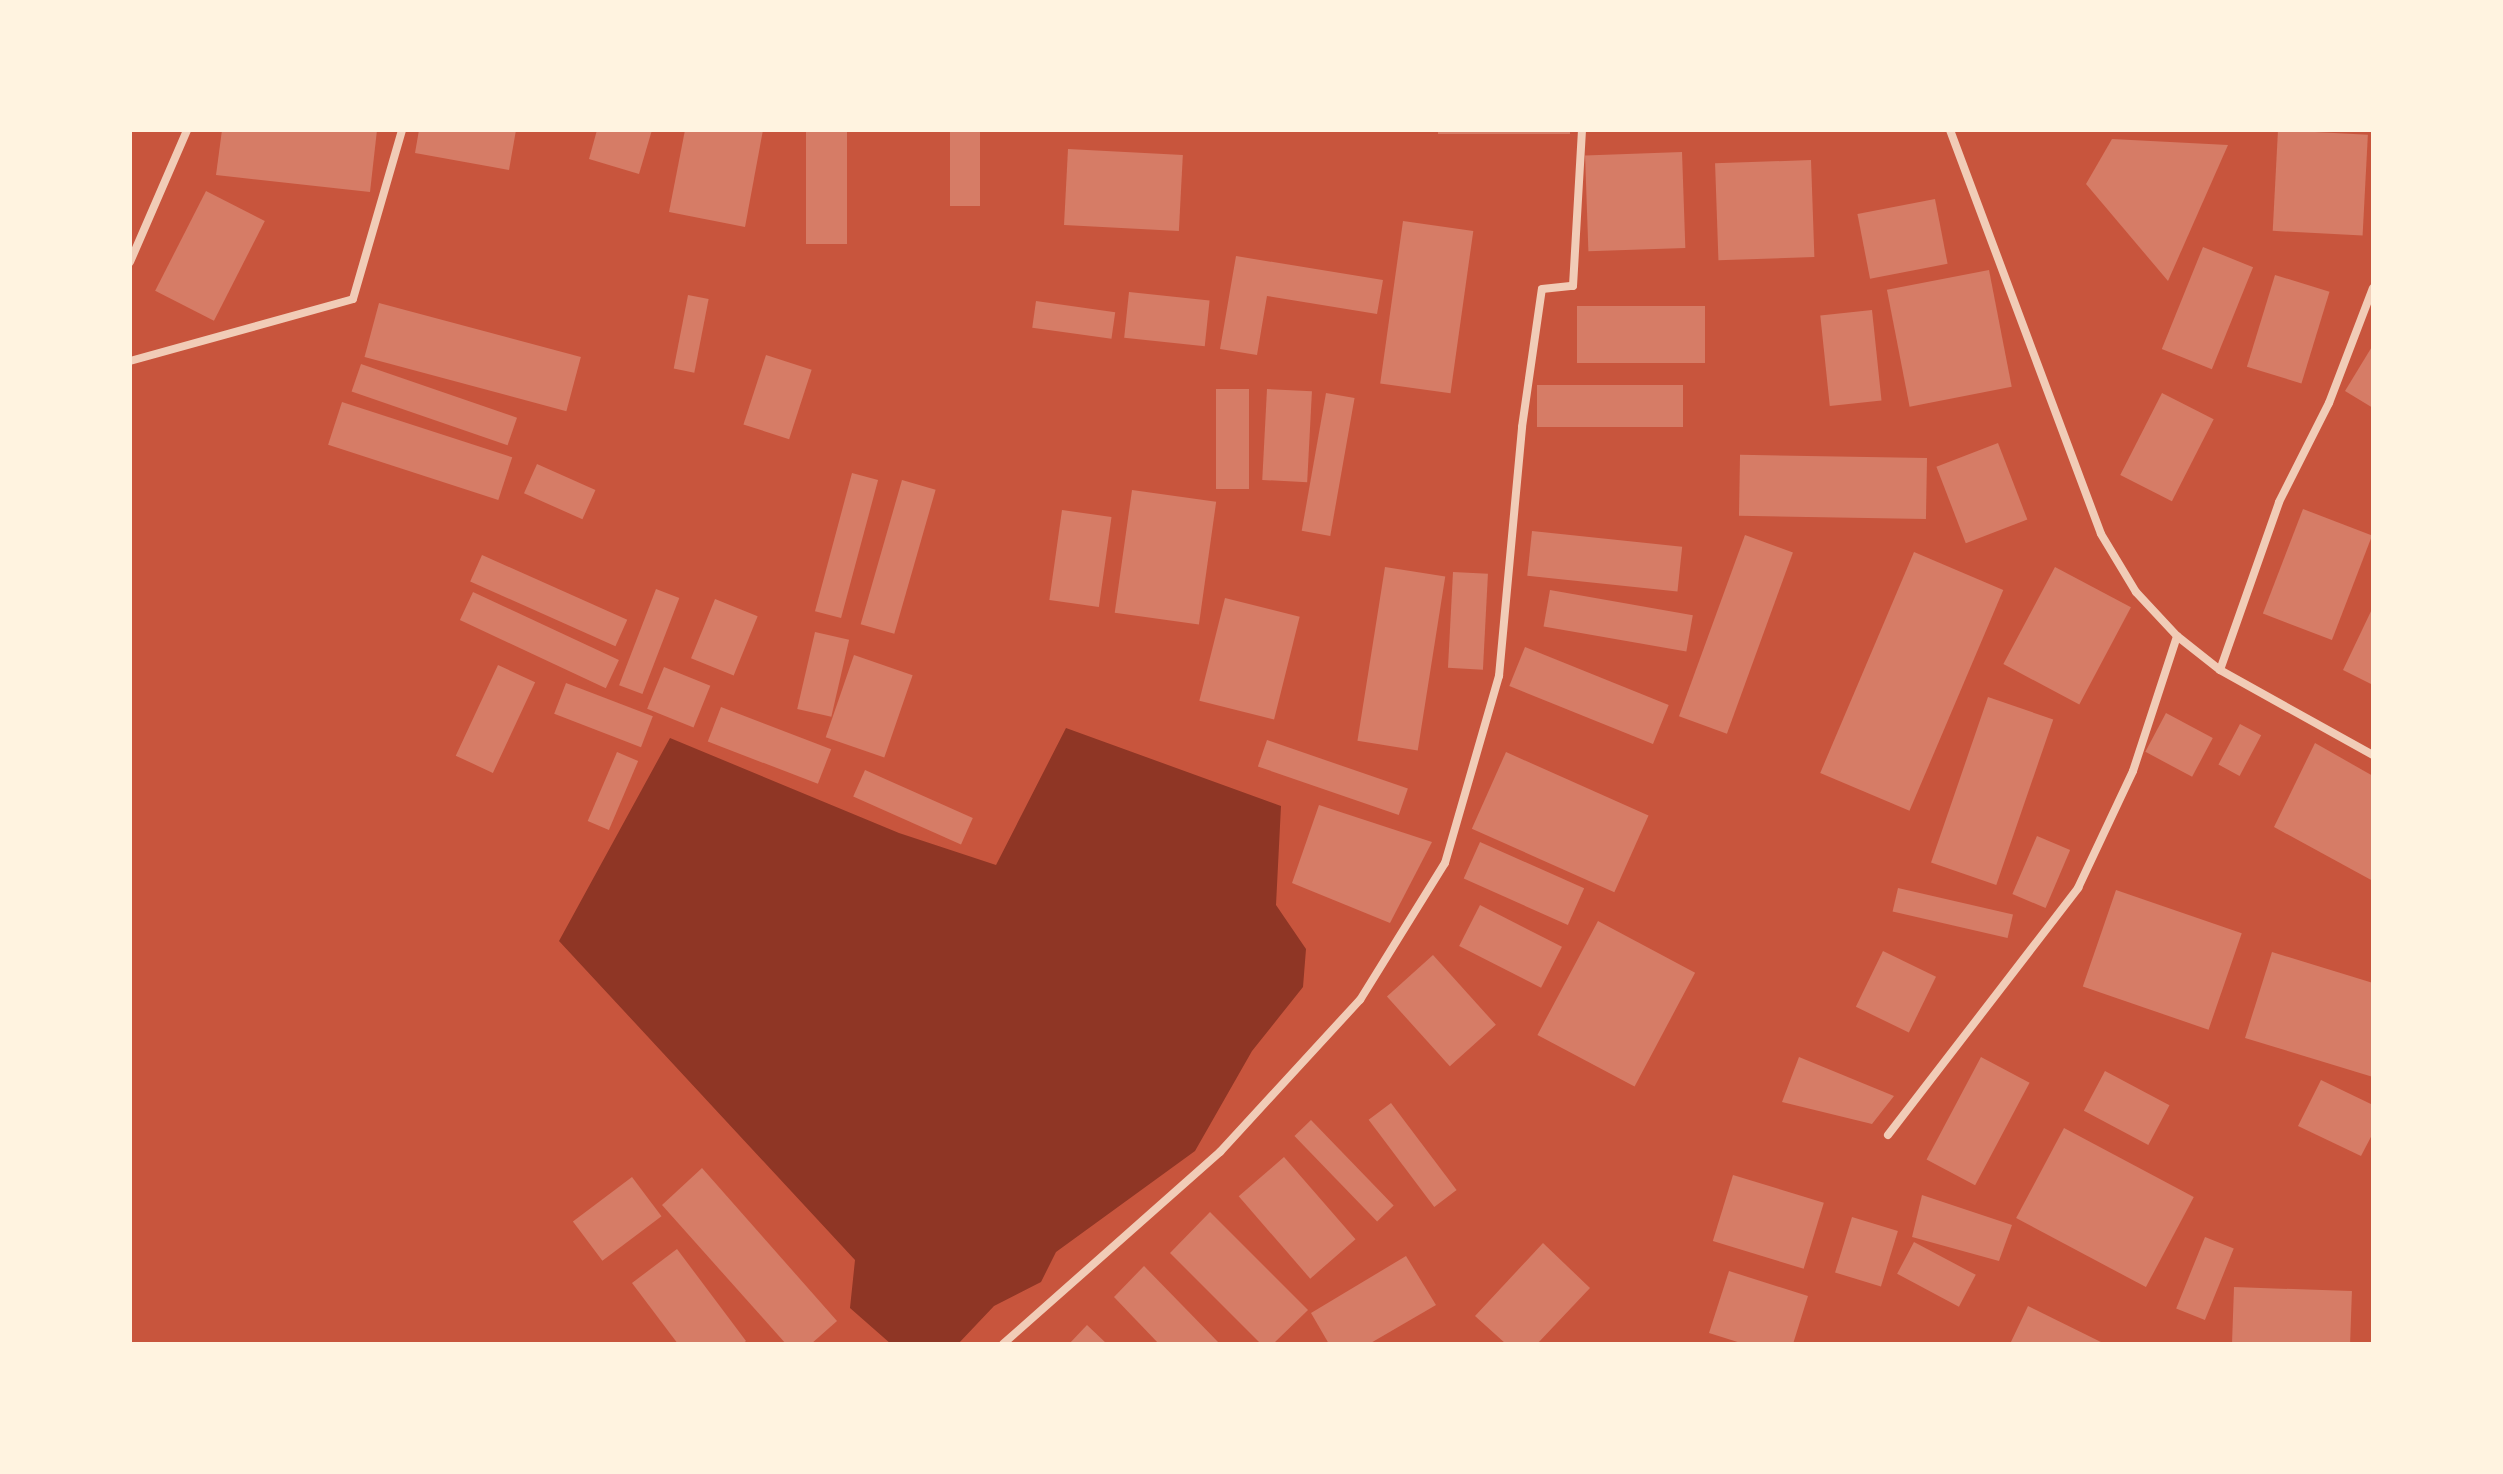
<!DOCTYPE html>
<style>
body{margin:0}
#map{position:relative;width:2503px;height:1474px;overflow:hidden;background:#c8553d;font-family:Helvetica,sans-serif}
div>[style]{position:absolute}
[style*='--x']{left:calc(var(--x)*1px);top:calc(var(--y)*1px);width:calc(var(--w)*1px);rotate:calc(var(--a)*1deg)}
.water>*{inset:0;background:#8f3625}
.building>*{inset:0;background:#d67c66;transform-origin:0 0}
.minor>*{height:8px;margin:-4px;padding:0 4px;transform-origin:4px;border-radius:4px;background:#f1ccb7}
span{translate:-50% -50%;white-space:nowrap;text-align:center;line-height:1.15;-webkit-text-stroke:7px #fff3e0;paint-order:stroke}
.frame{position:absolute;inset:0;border:132px solid #fff3e0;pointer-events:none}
</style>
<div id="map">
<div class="water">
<i style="clip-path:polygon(1066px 728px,1281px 806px,1276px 905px,1306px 949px,1303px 987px,1252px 1051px,1195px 1151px,1056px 1252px,1041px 1282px,994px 1306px,958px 1344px,891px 1344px,850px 1308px,855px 1260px,559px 941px,670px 738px,899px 833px,996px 865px)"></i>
</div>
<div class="building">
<i style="clip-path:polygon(222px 130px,377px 130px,370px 192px,216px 175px)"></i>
<i style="clip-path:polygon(419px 130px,516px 130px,509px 170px,415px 153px)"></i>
<i style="clip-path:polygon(597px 130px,652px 130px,639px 174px,589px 159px)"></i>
<i style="clip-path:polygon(685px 130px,763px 130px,745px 227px,669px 212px)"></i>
<i style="left:806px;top:130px;width:41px;height:114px"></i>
<i style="left:950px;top:130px;width:30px;height:76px"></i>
<i style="left:1438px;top:130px;width:132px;height:4px"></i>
<i style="left:2278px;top:130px;width:90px;height:101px;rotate:3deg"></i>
<i style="clip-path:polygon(2112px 139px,2228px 145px,2168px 281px,2086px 184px)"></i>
<i style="left:1068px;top:149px;width:115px;height:76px;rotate:3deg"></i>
<i style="left:1682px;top:152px;width:96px;height:97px;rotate:88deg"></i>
<i style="left:1811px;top:160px;width:97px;height:96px;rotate:88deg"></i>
<i style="left:206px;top:191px;width:66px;height:112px;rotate:27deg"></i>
<i style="left:1935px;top:199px;width:66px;height:79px;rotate:79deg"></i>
<i style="left:1403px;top:221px;width:71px;height:164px;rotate:8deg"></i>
<i style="left:2203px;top:247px;width:54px;height:110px;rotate:22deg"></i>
<i style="clip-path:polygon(1236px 256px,1383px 280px,1377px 314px,1267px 296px,1257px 355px,1220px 349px)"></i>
<i style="left:1989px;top:270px;width:119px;height:104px;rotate:79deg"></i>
<i style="left:2275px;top:275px;width:57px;height:96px;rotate:17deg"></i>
<i style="left:1129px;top:292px;width:81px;height:46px;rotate:6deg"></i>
<i style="left:688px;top:295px;width:21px;height:75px;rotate:11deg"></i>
<i style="left:1036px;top:301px;width:80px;height:27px;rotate:8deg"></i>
<i style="left:379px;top:303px;width:209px;height:56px;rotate:15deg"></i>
<i style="left:1577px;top:306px;width:128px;height:57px"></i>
<i style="left:1872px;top:310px;width:91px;height:52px;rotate:84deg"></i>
<i style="clip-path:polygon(2373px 345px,2373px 408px,2345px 391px)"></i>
<i style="left:766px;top:355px;width:48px;height:73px;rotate:18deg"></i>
<i style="left:361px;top:364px;width:165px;height:29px;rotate:19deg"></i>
<i style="left:1537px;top:385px;width:146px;height:42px"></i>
<i style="left:1216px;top:389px;width:33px;height:100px"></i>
<i style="left:1267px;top:389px;width:45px;height:91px;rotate:3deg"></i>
<i style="left:1326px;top:393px;width:29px;height:140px;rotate:10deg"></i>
<i style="left:2162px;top:393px;width:58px;height:92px;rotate:27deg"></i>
<i style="left:342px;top:402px;width:179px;height:45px;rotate:18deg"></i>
<i style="left:1998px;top:443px;width:82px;height:66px;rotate:69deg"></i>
<i style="left:1927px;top:458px;width:61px;height:187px;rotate:91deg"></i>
<i style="left:537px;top:464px;width:64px;height:32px;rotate:24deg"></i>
<i style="left:852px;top:473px;width:27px;height:143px;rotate:15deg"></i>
<i style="left:902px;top:480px;width:35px;height:150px;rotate:16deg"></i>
<i style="left:1132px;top:490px;width:85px;height:124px;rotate:8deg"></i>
<i style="left:2303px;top:509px;width:74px;height:112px;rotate:21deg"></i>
<i style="left:1062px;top:510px;width:50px;height:91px;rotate:8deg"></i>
<i style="left:1532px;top:531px;width:151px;height:45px;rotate:6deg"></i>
<i style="left:1745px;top:535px;width:51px;height:193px;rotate:20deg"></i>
<i style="left:1914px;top:552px;width:97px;height:240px;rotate:23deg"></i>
<i style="left:482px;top:555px;width:159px;height:29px;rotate:24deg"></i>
<i style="left:1385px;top:567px;width:61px;height:176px;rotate:9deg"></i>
<i style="left:2055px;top:567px;width:86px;height:110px;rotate:28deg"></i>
<i style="left:1453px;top:572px;width:35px;height:96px;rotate:3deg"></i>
<i style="left:656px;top:589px;width:25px;height:103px;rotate:21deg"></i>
<i style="left:1550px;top:590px;width:145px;height:37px;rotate:10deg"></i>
<i style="left:473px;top:592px;width:161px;height:31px;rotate:25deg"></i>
<i style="left:1225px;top:598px;width:77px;height:106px;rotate:14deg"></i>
<i style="left:715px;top:599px;width:46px;height:64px;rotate:22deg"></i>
<i style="clip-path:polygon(2373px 607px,2373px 685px,2343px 670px)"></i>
<i style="left:815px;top:632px;width:35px;height:79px;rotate:13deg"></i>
<i style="left:1525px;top:647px;width:155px;height:42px;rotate:22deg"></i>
<i style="left:854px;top:655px;width:62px;height:87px;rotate:19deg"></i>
<i style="left:498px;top:665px;width:41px;height:100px;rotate:25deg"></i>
<i style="left:664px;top:667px;width:50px;height:45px;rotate:22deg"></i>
<i style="left:566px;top:683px;width:93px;height:33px;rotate:21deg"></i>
<i style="left:1988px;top:697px;width:69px;height:175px;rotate:19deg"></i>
<i style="left:721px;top:707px;width:118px;height:37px;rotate:21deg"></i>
<i style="left:2166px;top:713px;width:53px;height:44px;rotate:28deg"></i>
<i style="left:2240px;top:724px;width:24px;height:46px;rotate:28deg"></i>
<i style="left:1267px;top:740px;width:149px;height:28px;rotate:19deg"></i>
<i style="clip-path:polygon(2315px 743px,2373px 776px,2373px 881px,2274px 827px)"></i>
<i style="left:617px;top:752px;width:23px;height:75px;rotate:23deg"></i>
<i style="left:1506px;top:752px;width:156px;height:84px;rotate:24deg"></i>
<i style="left:865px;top:770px;width:118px;height:29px;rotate:24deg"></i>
<i style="clip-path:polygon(1319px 805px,1432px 842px,1390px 923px,1292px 883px)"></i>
<i style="left:2037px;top:836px;width:36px;height:63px;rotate:23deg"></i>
<i style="left:1480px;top:842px;width:114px;height:40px;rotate:24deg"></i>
<i style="left:1898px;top:888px;width:118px;height:24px;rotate:13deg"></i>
<i style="left:2116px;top:890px;width:133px;height:102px;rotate:19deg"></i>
<i style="left:1480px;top:905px;width:92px;height:46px;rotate:27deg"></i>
<i style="left:1598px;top:921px;width:110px;height:129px;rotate:28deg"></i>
<i style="left:1883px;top:951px;width:59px;height:62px;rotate:26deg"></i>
<i style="clip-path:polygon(2272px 952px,2373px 983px,2373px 1077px,2245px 1038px)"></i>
<i style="left:1433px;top:955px;width:94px;height:62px;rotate:48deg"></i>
<i style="clip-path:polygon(1799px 1057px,1894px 1096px,1872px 1124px,1782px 1102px)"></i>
<i style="left:1981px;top:1057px;width:55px;height:116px;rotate:28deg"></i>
<i style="left:2105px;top:1071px;width:73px;height:45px;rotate:28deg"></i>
<i style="clip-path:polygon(2321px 1080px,2373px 1105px,2373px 1133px,2361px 1156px,2298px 1126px)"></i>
<i style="left:1391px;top:1103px;width:109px;height:28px;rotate:53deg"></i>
<i style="left:1311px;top:1120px;width:119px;height:23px;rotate:46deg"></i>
<i style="left:2064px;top:1128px;width:147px;height:102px;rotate:28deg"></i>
<i style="left:1284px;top:1157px;width:109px;height:60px;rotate:49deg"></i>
<i style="clip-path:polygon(702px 1168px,837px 1321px,811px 1344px,786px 1344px,662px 1205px)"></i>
<i style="left:1733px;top:1175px;width:95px;height:69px;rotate:17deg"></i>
<i style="left:632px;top:1177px;width:49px;height:74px;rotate:53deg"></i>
<i style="clip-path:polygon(1922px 1195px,2012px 1225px,1999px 1261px,1912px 1237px)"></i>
<i style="clip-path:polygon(1210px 1212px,1308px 1310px,1273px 1344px,1261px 1344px,1170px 1253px)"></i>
<i style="left:1852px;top:1217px;width:48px;height:58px;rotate:17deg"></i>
<i style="left:2205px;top:1237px;width:31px;height:77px;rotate:22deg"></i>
<i style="left:1914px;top:1242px;width:70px;height:36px;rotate:28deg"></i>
<i style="clip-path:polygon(1543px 1243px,1590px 1288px,1537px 1344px,1506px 1344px,1475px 1316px)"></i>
<i style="clip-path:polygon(677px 1249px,746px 1341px,742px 1344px,678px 1344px,632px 1283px)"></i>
<i style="clip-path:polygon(1406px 1256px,1436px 1305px,1369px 1344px,1329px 1344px,1311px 1313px)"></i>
<i style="clip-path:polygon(1144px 1266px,1220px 1344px,1159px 1344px,1114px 1297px)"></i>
<i style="clip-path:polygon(1729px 1271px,1808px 1296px,1793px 1344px,1744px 1344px,1709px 1333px)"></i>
<i style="left:2234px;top:1287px;width:118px;height:57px;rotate:2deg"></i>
<i style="clip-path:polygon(2028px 1306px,2105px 1344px,2010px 1344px)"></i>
<i style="clip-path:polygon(1087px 1325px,1107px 1344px,1069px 1344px)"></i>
</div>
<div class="minor">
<i style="--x:1950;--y:130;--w:431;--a:69.5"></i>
<i style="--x:2101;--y:534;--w:68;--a:58.9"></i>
<i style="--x:2136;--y:592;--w:60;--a:47"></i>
<i style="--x:2177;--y:636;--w:55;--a:38.3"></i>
<i style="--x:2220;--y:670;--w:175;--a:29.1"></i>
<i style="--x:130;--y:262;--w:144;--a:-66.6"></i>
<i style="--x:130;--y:361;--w:231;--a:-15.5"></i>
<i style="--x:353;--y:299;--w:176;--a:-73.8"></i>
<i style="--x:2220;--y:670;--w:178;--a:-70.6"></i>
<i style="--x:2279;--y:502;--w:111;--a:-63.2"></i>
<i style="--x:2329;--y:403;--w:123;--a:-69.1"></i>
<i style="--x:1888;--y:1135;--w:312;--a:-52.4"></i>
<i style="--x:2078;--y:888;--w:129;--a:-64.8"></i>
<i style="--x:2133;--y:771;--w:142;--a:-71.9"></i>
<i style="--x:1003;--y:1344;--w:290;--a:-41.5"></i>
<i style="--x:1220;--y:1152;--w:207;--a:-47.4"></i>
<i style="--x:1360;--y:1000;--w:161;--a:-58.2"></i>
<i style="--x:1445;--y:863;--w:195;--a:-73.9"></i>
<i style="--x:1499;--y:676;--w:250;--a:-84.7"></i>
<i style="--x:1522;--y:427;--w:139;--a:-81.8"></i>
<i style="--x:1542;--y:289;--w:31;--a:-6"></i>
<i style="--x:1573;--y:286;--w:156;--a:-86.7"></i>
</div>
<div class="frame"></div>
</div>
